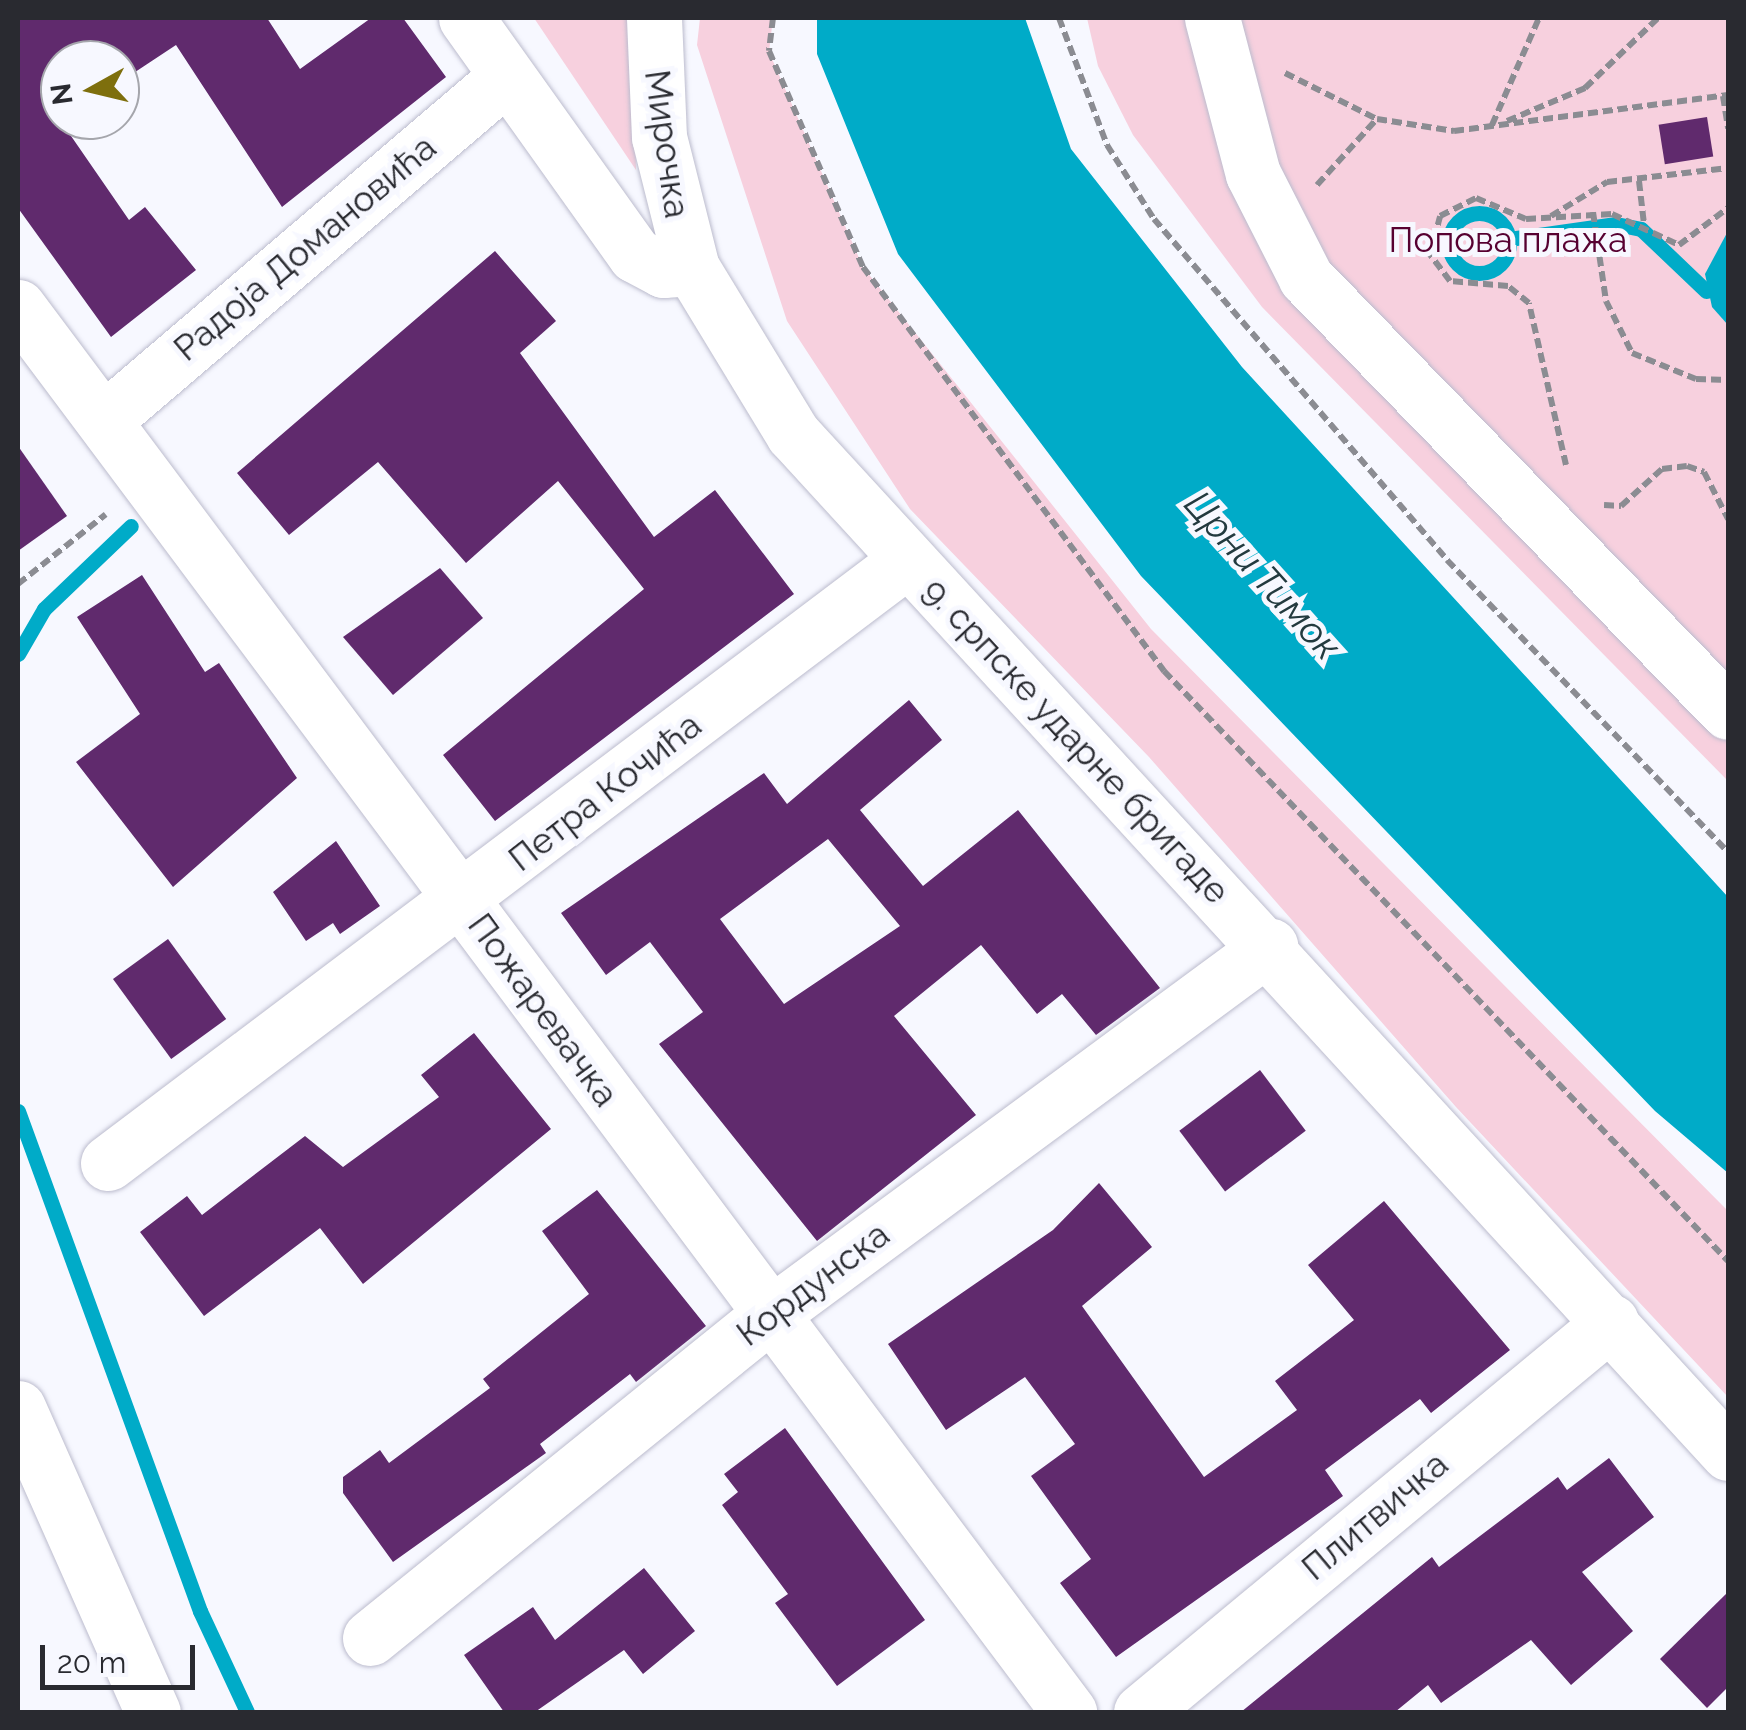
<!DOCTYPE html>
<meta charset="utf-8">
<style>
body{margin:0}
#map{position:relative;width:1746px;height:1730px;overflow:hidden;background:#f7f8ff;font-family:Raleway,sans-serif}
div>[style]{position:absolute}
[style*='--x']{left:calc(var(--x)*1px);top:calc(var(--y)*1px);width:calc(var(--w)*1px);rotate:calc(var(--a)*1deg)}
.green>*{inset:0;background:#f7d0de}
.water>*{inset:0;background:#00abc8}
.stream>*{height:15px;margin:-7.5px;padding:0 7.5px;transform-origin:7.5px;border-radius:7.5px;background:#00abc8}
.stream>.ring{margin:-7.5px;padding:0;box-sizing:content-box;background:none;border:15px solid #00abc8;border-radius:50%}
.building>*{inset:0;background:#602a6d;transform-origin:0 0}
.path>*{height:6px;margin-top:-3px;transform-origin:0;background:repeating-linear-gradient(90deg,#8b8c92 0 10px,transparent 0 15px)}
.roads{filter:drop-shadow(0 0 2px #bcbcce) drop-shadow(0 0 2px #bcbcce)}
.minor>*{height:55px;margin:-27.5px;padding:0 27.5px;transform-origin:27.5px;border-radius:27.5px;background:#fff}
.major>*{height:55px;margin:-27.5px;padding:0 27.5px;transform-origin:27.5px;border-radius:27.5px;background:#fff}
span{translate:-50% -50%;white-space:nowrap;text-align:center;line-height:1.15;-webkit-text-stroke:10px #f7f8ff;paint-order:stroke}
.street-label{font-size:35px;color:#292a30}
.park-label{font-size:35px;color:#570131}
.water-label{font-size:38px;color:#233a3f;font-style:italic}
.frame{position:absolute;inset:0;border:20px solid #292a30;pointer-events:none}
.north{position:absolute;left:40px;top:40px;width:100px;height:100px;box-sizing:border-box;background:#f7f8ff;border:2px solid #a5a6ac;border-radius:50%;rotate:262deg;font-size:28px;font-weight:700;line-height:40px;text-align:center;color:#292a30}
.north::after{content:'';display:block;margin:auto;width:35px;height:45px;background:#7e6f0d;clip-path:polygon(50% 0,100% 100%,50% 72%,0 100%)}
.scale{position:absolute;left:40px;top:1645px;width:155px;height:45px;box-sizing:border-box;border:5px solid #292a30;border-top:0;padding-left:12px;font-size:30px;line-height:35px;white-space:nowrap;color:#292a30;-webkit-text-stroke:8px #f7f8ff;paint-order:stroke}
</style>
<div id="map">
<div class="green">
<i style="clip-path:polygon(534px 18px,633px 18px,636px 170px)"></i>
<i style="clip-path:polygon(700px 18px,773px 18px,769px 52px,863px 267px,1151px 629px,1728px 1211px,1728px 1397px,1456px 1107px,1149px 757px,910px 509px,787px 321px,697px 45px)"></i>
<i style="clip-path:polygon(1087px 18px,1728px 18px,1728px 781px,1262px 307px,1133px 135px,1098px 66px)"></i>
</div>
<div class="water">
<i style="clip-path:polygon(817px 18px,1025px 18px,1071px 149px,1242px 367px,1728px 897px,1728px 1173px,1655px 1111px,1141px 576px,898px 254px,817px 54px)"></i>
<i style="clip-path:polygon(1728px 231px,1728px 325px,1712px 307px,1705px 274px)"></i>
</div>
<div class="stream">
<i class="ring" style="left:1449px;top:213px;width:45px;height:45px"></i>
<i style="--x:1509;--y:239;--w:108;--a:-8"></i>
<i style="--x:1616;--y:224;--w:25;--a:11"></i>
<i style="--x:1641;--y:229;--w:90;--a:43.6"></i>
<i style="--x:18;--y:654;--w:52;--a:-60"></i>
<i style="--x:44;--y:609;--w:120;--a:-43.7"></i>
<i style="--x:18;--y:1111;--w:532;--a:70"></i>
<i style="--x:200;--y:1611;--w:111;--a:65"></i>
</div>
<div class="building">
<i style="clip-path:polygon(18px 18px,267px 18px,300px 69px,371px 18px,403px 18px,446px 77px,282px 207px,176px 45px,120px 82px,120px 60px,60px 60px,60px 120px,129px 220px,145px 207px,196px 270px,111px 337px,18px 208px)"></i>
<i style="left:1707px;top:117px;width:40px;height:49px;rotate:81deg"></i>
<i style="clip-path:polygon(495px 251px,556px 321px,520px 353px,654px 537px,715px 490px,794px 594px,495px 821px,443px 755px,644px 589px,558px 481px,466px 563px,378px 462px,289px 535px,237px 473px)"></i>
<i style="clip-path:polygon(18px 446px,67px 516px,18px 551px)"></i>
<i style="clip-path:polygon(440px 568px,483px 618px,393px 695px,343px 637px)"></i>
<i style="clip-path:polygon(142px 575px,205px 672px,219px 663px,297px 778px,173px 887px,76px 762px,140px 714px,77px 617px)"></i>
<i style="clip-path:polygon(evenodd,909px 700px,942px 740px,860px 810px,923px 886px,1018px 810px,1160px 988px,1096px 1035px,1062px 994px,1037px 1014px,981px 945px,894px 1016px,976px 1115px,817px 1241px,659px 1044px,703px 1012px,650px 942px,606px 975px,561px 913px,764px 773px,787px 804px,909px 700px,828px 839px,900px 926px,784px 1004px,720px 919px,828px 839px)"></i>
<i style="clip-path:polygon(336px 841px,380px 906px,340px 934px,333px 923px,306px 941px,273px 892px)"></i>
<i style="left:168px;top:939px;width:99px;height:68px;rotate:54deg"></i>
<i style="clip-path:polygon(474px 1033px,551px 1129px,363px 1284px,320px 1228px,204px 1316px,140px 1232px,187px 1196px,202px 1215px,305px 1136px,343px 1167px,439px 1097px,421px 1075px)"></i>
<i style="left:1260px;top:1070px;width:76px;height:101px;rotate:53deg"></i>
<i style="clip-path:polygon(1099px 1183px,1152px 1247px,1082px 1306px,1204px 1477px,1297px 1410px,1275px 1381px,1354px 1320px,1308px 1265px,1384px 1201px,1510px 1350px,1431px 1413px,1420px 1399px,1325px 1470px,1343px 1496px,1116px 1657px,1060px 1583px,1091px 1559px,1031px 1476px,1075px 1444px,1025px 1377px,946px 1430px,888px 1344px,1053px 1230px)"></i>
<i style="clip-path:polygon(597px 1190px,706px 1326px,636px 1382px,630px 1374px,540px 1444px,546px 1453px,393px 1562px,343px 1493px,343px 1477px,380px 1450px,389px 1463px,490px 1388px,483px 1379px,589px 1294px,542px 1231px)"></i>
<i style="clip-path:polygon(785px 1428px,925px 1620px,837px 1686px,775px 1603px,788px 1594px,722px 1505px,738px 1492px,724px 1474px)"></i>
<i style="clip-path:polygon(1609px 1458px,1654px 1517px,1582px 1572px,1633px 1631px,1571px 1685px,1531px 1640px,1441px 1703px,1428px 1685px,1395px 1712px,1241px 1712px,1432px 1557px,1439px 1567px,1558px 1477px,1567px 1490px)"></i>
<i style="clip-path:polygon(644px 1568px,695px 1631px,643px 1674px,624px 1650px,535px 1712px,504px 1712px,464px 1655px,533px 1607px,555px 1640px)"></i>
<i style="clip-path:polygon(1728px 1592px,1728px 1687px,1707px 1708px,1660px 1659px)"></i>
</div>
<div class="path">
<i style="--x:773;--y:18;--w:33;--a:97"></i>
<i style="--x:769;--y:51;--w:236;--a:66.5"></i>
<i style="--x:863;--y:267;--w:504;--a:53.31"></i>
<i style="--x:1164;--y:671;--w:816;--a:46.29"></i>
<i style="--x:1059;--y:18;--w:136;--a:69.3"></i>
<i style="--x:1107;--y:145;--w:88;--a:57.6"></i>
<i style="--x:1154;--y:219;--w:450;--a:49.3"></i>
<i style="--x:1447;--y:560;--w:405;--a:46.1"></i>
<i style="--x:1285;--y:73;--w:103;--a:26.6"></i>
<i style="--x:1377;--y:119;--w:78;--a:8.9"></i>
<i style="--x:1454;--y:131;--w:276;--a:-7.5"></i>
<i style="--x:1723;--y:96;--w:33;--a:81"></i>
<i style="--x:1507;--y:121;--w:85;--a:-22.9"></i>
<i style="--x:1585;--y:88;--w:101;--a:-43.8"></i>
<i style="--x:1492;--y:125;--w:117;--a:-66.3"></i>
<i style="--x:1639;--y:181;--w:43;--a:83.4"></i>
<i style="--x:1317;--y:185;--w:88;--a:-47.8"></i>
<i style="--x:1593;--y:212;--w:90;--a:81.7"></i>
<i style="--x:1606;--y:301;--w:58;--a:63.4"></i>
<i style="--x:1632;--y:353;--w:69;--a:22.1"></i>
<i style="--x:1696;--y:379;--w:32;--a:2"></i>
<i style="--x:1551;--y:216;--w:66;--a:-31.3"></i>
<i style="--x:1607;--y:182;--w:122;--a:-6.6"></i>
<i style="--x:1566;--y:465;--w:166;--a:-102.9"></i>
<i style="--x:1529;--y:303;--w:27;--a:-141"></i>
<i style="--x:1508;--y:286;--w:58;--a:-175.1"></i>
<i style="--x:1450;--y:281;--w:34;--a:-127"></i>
<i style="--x:1430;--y:254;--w:39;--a:-75"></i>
<i style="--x:1440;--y:216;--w:40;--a:-26.6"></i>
<i style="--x:1476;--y:198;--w:54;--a:22.8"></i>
<i style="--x:1526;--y:219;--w:86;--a:-3.3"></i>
<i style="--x:1612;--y:214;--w:74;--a:24.8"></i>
<i style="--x:1679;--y:245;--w:61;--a:-37.1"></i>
<i style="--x:1604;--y:505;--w:17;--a:3"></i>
<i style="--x:1621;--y:506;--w:55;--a:-42.1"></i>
<i style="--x:1662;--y:469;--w:25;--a:-7"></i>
<i style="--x:1687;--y:466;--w:18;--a:19"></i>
<i style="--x:1704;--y:472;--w:53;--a:62.9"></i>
<i style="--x:18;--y:584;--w:112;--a:-38.5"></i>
</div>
<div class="roads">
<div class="minor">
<i style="--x:466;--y:18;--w:291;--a:54.5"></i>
<i style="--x:635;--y:255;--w:32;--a:28"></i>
<i style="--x:663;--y:270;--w:29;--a:-4"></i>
<i style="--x:654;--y:18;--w:119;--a:87.6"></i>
<i style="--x:659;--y:137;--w:135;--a:75.9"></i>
<i style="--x:692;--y:268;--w:194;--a:58.7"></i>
<i style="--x:793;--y:434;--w:1383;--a:47.46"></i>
<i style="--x:1212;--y:18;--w:161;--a:75.3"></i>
<i style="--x:1253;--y:174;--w:117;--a:63"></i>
<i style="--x:1306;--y:278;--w:605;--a:45.8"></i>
<i style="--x:18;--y:307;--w:1755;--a:53.2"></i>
<i style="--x:104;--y:420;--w:528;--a:-40.47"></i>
<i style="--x:108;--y:1163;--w:1000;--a:-37.03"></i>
<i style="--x:370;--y:1638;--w:512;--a:-38.97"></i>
<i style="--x:768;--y:1316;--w:624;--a:-36.39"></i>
<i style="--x:1141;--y:1712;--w:611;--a:-39.69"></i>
</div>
<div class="major">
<i style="--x:18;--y:1408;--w:333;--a:66.1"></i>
</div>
</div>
<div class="street-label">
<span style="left:667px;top:144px;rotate:82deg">Мирочка</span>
<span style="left:305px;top:248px;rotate:-40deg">Радоја Домановића</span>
<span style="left:1076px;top:741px;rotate:47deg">9. српске ударне бригаде</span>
<span style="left:605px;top:792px;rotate:-38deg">Петра Кочића</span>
<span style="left:543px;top:1010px;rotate:54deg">Пожаревачка</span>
<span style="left:813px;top:1284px;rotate:-37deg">Кордунска</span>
<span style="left:1375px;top:1516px;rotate:-40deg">Плитвичка</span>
</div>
<div class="park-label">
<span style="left:1508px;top:240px">Попова плажа</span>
</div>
<div class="water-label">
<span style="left:1263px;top:575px;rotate:48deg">Црни Тимок</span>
</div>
<div class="frame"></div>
<div class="north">N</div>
<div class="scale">20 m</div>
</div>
